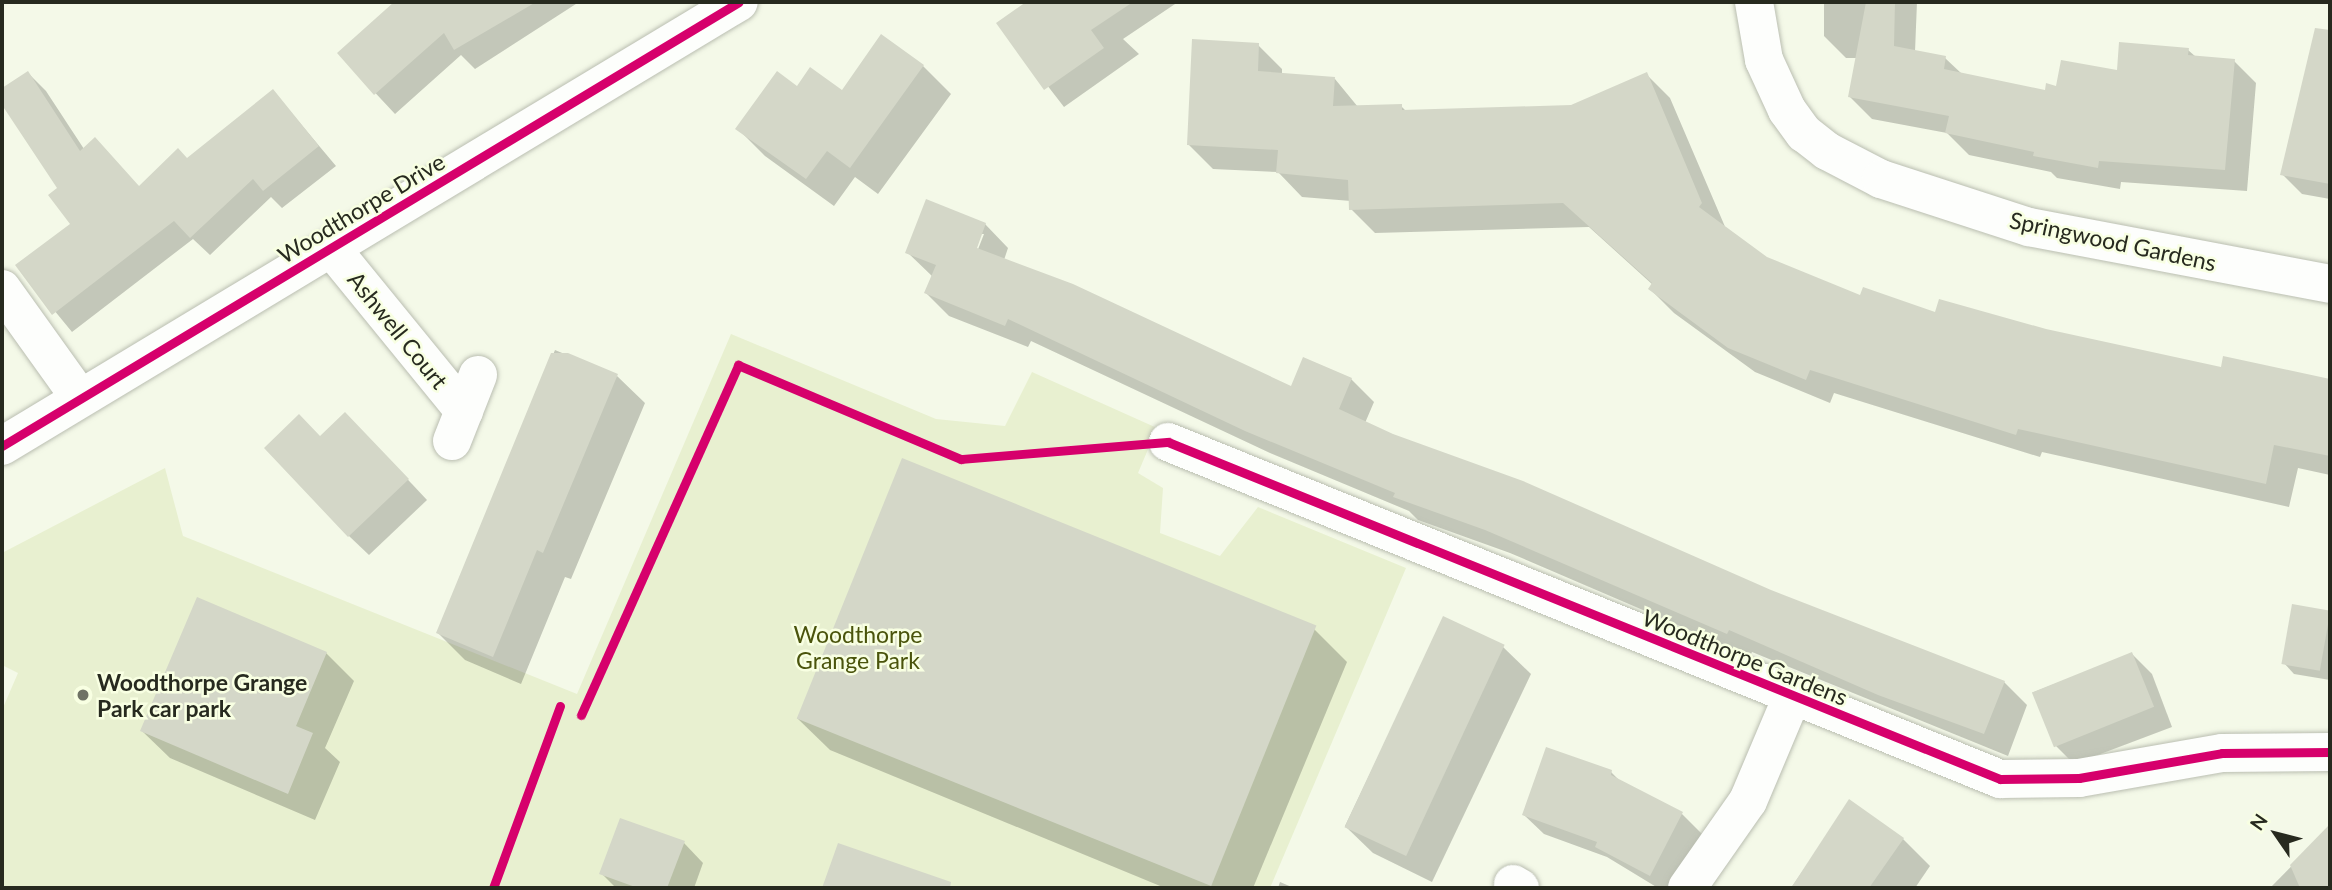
<!DOCTYPE html>
<style>
body{margin:0}
#map{position:relative;width:2332px;height:890px;overflow:hidden;background:#f4f9e8;font-family:Lato,sans-serif}
div>[style]{position:absolute}
[style*='--x']{left:calc(var(--x)*1px);top:calc(var(--y)*1px);width:calc(var(--w)*1px);rotate:calc(var(--a)*1deg)}
.green>*{inset:0;background:#e8f0d0}
.shadow>*{inset:0;background:#0003}
.building>*{inset:0;background:#d4d7c8;transform-origin:0 0}
.roads{filter:drop-shadow(0 0 2px #babeb1) drop-shadow(0 0 2px #babeb1)}
.street>*{height:38px;margin:-19px;padding:0 19px;transform-origin:19px;border-radius:19px;background:#fdfefc}
.secondary>*{height:38px;margin:-19px;padding:0 19px;transform-origin:19px;border-radius:19px;background:#fdfefc}
.cycleway>*{height:9px;margin:-4.5px;padding:0 4.5px;transform-origin:4.5px;border-radius:4.5px;background:#d6006c}
.dots>*{width:19px;height:19px;translate:-50% -50%;box-sizing:border-box;border:4px solid #f8ffe2;border-radius:50%}
span{translate:-50% -50%;white-space:nowrap;text-align:center;line-height:1.15;-webkit-text-stroke:5px #f8ffe2;paint-order:stroke}
.street-label{font-size:23px;color:#272a1f}
.park-label{font-size:23px;color:#4a540c}
.poi-label{font-size:23px;color:#272a1f;font-weight:700}
.left{translate:0 -50%;text-align:left}
.frame{position:absolute;inset:0;border:4px solid #272a1f;pointer-events:none}
.north{position:absolute;left:2241px;top:799px;width:70px;height:70px;-webkit-text-stroke:5px #f8ffe2;paint-order:stroke;rotate:305deg;font-size:19px;font-weight:700;line-height:28px;text-align:center;color:#272a1f}
.north::after{content:'';display:block;margin:auto;width:24px;height:32px;background:#272a1f;clip-path:polygon(50% 0,100% 100%,50% 72%,0 100%)}
</style>
<div id="map">
<div class="green">
<i style="clip-path:polygon(731px 334px,936px 419px,1005px 426px,1032px 372px,1157px 428px,1138px 473px,1163px 488px,1160px 533px,1220px 556px,1258px 507px,1406px 568px,1270px 888px,2px 888px,2px 710px,18px 673px,2px 665px,2px 553px,165px 468px,183px 536px,577px 694px)"></i>
</div>
<div class="shadow">
<i style="clip-path:polygon(397px 2px,579px 2px,475px 69px,461px 55px,395px 114px,339px 54px)"></i>
<i style="clip-path:polygon(1029px 2px,1178px 2px,1123px 39px,1139px 54px,1064px 107px,999px 23px)"></i>
<i style="clip-path:polygon(1824px 2px,1917px 2px,1915px 52px,1945px 58px,1962px 74px,2046px 92px,2188px 50px,2196px 57px,2234px 61px,2256px 83px,2247px 191px,2121px 182px,2120px 189px,2057px 178px,2051px 172px,1969px 155px,1947px 133px,1872px 119px,1850px 97px,1857px 58px,1846px 58px,1824px 36px)"></i>
<i style="clip-path:polygon(881px 36px,923px 66px,951px 94px,878px 194px,855px 177px,834px 206px,765px 156px,738px 129px,798px 88px,842px 92px)"></i>
<i style="clip-path:polygon(1258px 45px,1282px 69px,1282px 74px,1335px 79px,1358px 107px,1401px 106px,1407px 112px,1571px 107px,1646px 74px,1670px 98px,1726px 229px,1766px 259px,1861px 298px,1936px 314px,2045px 331px,2222px 369px,2224px 358px,2330px 380px,2330px 475px,2298px 468px,2289px 507px,2042px 452px,2040px 457px,1834px 393px,1830px 403px,1755px 372px,1674px 313px,1650px 289px,1653px 285px,1589px 227px,1375px 233px,1351px 209px,1351px 201px,1302px 197px,1278px 172px,1213px 169px,1189px 145px)"></i>
<i style="clip-path:polygon(2309px 60px,2330px 65px,2330px 199px,2302px 194px,2282px 174px)"></i>
<i style="clip-path:polygon(28px 73px,46px 91px,84px 149px,140px 187px,188px 160px,273px 91px,336px 166px,282px 208px,271px 197px,210px 255px,193px 239px,72px 332px,17px 265px,72px 224px,59px 189px,2px 101px,2px 90px)"></i>
<i style="clip-path:polygon(evenodd,985px 224px,1008px 248px,1004px 260px,1291px 388px,1351px 379px,1374px 402px,1365px 423px,1771px 592px,2004px 682px,2027px 705px,2008px 756px,1752px 652px,1750px 656px,1510px 553px,1418px 520px,1409px 511px,1270px 453px,1031px 341px,1028px 347px,949px 316px,926px 293px,933px 277px,907px 252px,985px 224px,980px 234px,984px 234px,975px 257px,972px 256px,980px 234px)"></i>
<i style="clip-path:polygon(555px 350px,617px 376px,645px 403px,571px 579px,565px 577px,521px 684px,465px 660px,438px 633px)"></i>
<i style="clip-path:polygon(365px 434px,427px 500px,369px 555px,349px 536px,320px 438px)"></i>
<i style="clip-path:polygon(2294px 606px,2330px 613px,2330px 680px,2294px 674px,2284px 663px)"></i>
<i style="clip-path:polygon(1444px 619px,1503px 647px,1531px 674px,1432px 882px,1373px 853px,1345px 826px)"></i>
<i style="clip-path:polygon(1314px 629px,1347px 662px,1253px 888px,1165px 888px,830px 750px,797px 718px)"></i>
<i style="clip-path:polygon(326px 653px,354px 681px,325px 748px,340px 762px,315px 820px,170px 758px,142px 731px)"></i>
<i style="clip-path:polygon(2132px 654px,2152px 674px,2172px 727px,2074px 764px,2054px 744px,2034px 692px)"></i>
<i style="clip-path:polygon(1611px 772px,1623px 784px,1682px 814px,1702px 834px,1674px 888px,1658px 888px,1607px 857px,1544px 834px,1524px 815px)"></i>
<i style="clip-path:polygon(1850px 802px,1903px 839px,1930px 866px,1915px 888px,1791px 888px)"></i>
<i style="clip-path:polygon(2330px 827px,2330px 888px,2270px 888px)"></i>
<i style="clip-path:polygon(684px 843px,703px 863px,694px 888px,616px 888px,601px 873px)"></i>
<i style="clip-path:polygon(1280px 882px,1294px 888px,1278px 888px)"></i>
</div>
<div class="building">
<i style="clip-path:polygon(394px 2px,536px 2px,454px 50px,444px 33px,374px 95px,337px 53px)"></i>
<i style="clip-path:polygon(1026px 2px,1133px 2px,1091px 30px,1104px 48px,1044px 90px,996px 23px)"></i>
<i style="clip-path:polygon(1866px 2px,1895px 2px,1894px 46px,1946px 56px,1944px 69px,2045px 90px,2046px 83px,2056px 86px,2061px 60px,2117px 70px,2119px 42px,2189px 48px,2188px 55px,2235px 59px,2225px 170px,2099px 161px,2098px 168px,2033px 156px,2034px 152px,1945px 133px,1949px 116px,1848px 97px)"></i>
<i style="clip-path:polygon(2315px 28px,2330px 30px,2330px 184px,2280px 175px)"></i>
<i style="clip-path:polygon(881px 34px,924px 65px,850px 168px,827px 151px,806px 179px,735px 129px,777px 71px,797px 86px,810px 67px,842px 90px)"></i>
<i style="clip-path:polygon(1192px 39px,1259px 43px,1258px 71px,1335px 77px,1333px 106px,1402px 104px,1402px 110px,1571px 105px,1647px 72px,1702px 203px,1699px 207px,1767px 257px,1860px 295px,1863px 287px,1935px 312px,1939px 299px,2046px 329px,2221px 367px,2223px 356px,2330px 379px,2330px 456px,2274px 445px,2266px 484px,2018px 429px,2016px 435px,1810px 370px,1806px 380px,1728px 348px,1648px 289px,1652px 283px,1563px 203px,1349px 210px,1348px 180px,1276px 173px,1278px 150px,1187px 145px)"></i>
<i style="clip-path:polygon(28px 71px,80px 151px,95px 137px,139px 186px,178px 148px,187px 158px,273px 89px,319px 146px,263px 191px,253px 179px,190px 238px,174px 221px,52px 315px,15px 265px,70px 224px,48px 195px,57px 188px,2px 105px,2px 88px)"></i>
<i style="clip-path:polygon(926px 199px,986px 223px,977px 248px,1073px 284px,1291px 386px,1303px 357px,1352px 378px,1339px 409px,1393px 434px,1523px 481px,1771px 590px,2005px 681px,1984px 734px,1878px 695px,1729px 630px,1727px 634px,1485px 530px,1393px 497px,1395px 493px,1245px 431px,1008px 319px,1005px 326px,924px 293px,936px 265px,905px 253px)"></i>
<i style="clip-path:polygon(551px 353px,568px 353px,618px 374px,543px 553px,537px 550px,493px 657px,436px 633px)"></i>
<i style="clip-path:polygon(345px 412px,409px 479px,348px 537px,264px 448px,299px 414px,320px 436px)"></i>
<i style="left:902px;top:458px;width:447px;height:281px;rotate:22deg"></i>
<i style="clip-path:polygon(197px 597px,327px 652px,296px 726px,313px 733px,288px 794px,140px 731px)"></i>
<i style="left:2292px;top:604px;width:39px;height:61px;rotate:10deg"></i>
<i style="left:1443px;top:616px;width:68px;height:233px;rotate:25deg"></i>
<i style="left:2132px;top:652px;width:59px;height:108px;rotate:68deg"></i>
<i style="clip-path:polygon(1546px 747px,1612px 770px,1611px 775px,1683px 812px,1650px 876px,1595px 847px,1597px 842px,1522px 815px)"></i>
<i style="clip-path:polygon(1849px 799px,1904px 838px,1869px 888px,1791px 888px)"></i>
<i style="clip-path:polygon(620px 818px,685px 841px,667px 888px,638px 888px,599px 874px)"></i>
<i style="clip-path:polygon(2330px 824px,2330px 888px,2300px 888px,2290px 865px)"></i>
<i style="clip-path:polygon(838px 843px,951px 882px,950px 888px,822px 888px)"></i>
</div>
<div class="roads">
<div class="street">
<i style="--x:1754;--y:2;--w:59;--a:80.2"></i>
<i style="--x:1764;--y:60;--w:55;--a:65.3"></i>
<i style="--x:1787;--y:110;--w:29;--a:54"></i>
<i style="--x:1804;--y:133;--w:29;--a:38"></i>
<i style="--x:1827;--y:151;--w:61;--a:27.4"></i>
<i style="--x:1881;--y:179;--w:156;--a:18"></i>
<i style="--x:2029;--y:227;--w:306;--a:10.7"></i>
<i style="--x:332;--y:249;--w:209;--a:50.8"></i>
<i style="--x:2;--y:289;--w:134;--a:54.4"></i>
<i style="--x:452;--y:441;--w:71;--a:-68.5"></i>
<i style="--x:1168;--y:442;--w:898;--a:22.05"></i>
<i style="--x:2000;--y:779;--w:79;--a:-0.7"></i>
<i style="--x:2079;--y:778;--w:145;--a:-9.9"></i>
<i style="--x:2222;--y:753;--w:108;--a:-0.5"></i>
<i style="--x:1513;--y:884;--w:8;--a:30"></i>
<i style="--x:1687;--y:888;--w:106;--a:-55"></i>
<i style="--x:1748;--y:801;--w:113;--a:-67.1"></i>
</div>
<div class="secondary">
<i style="--x:2;--y:446;--w:860;--a:-31.07"></i>
</div>
</div>
<div class="cycleway">
<i style="--x:2;--y:446;--w:860;--a:-31.07"></i>
<i style="--x:581;--y:715;--w:384;--a:-65.8"></i>
<i style="--x:738;--y:365;--w:242;--a:22.9"></i>
<i style="--x:961;--y:459;--w:208;--a:-4.7"></i>
<i style="--x:1168;--y:442;--w:898;--a:22.05"></i>
<i style="--x:2000;--y:779;--w:79;--a:-0.7"></i>
<i style="--x:2079;--y:778;--w:145;--a:-9.9"></i>
<i style="--x:2222;--y:753;--w:108;--a:-0.5"></i>
<i style="--x:493;--y:888;--w:194;--a:-69.8"></i>
</div>
<div class="dots">
<i style="left:83px;top:695px;background:#6f7265"></i>
</div>
<div class="street-label">
<span style="left:361px;top:208px;rotate:-31deg">Woodthorpe Drive</span>
<span style="left:2113px;top:241px;rotate:12deg">Springwood Gardens</span>
<span style="left:398px;top:330px;rotate:51deg">Ashwell Court</span>
<span style="left:1745px;top:657px;rotate:22deg">Woodthorpe Gardens</span>
</div>
<div class="park-label">
<span style="left:858px;top:647px">Woodthorpe<br>Grange Park</span>
</div>
<div class="poi-label">
<span class="left" style="left:97px;top:695px">Woodthorpe Grange<br>Park car park</span>
</div>
<div class="frame"></div>
<div class="north">N</div>
</div>
